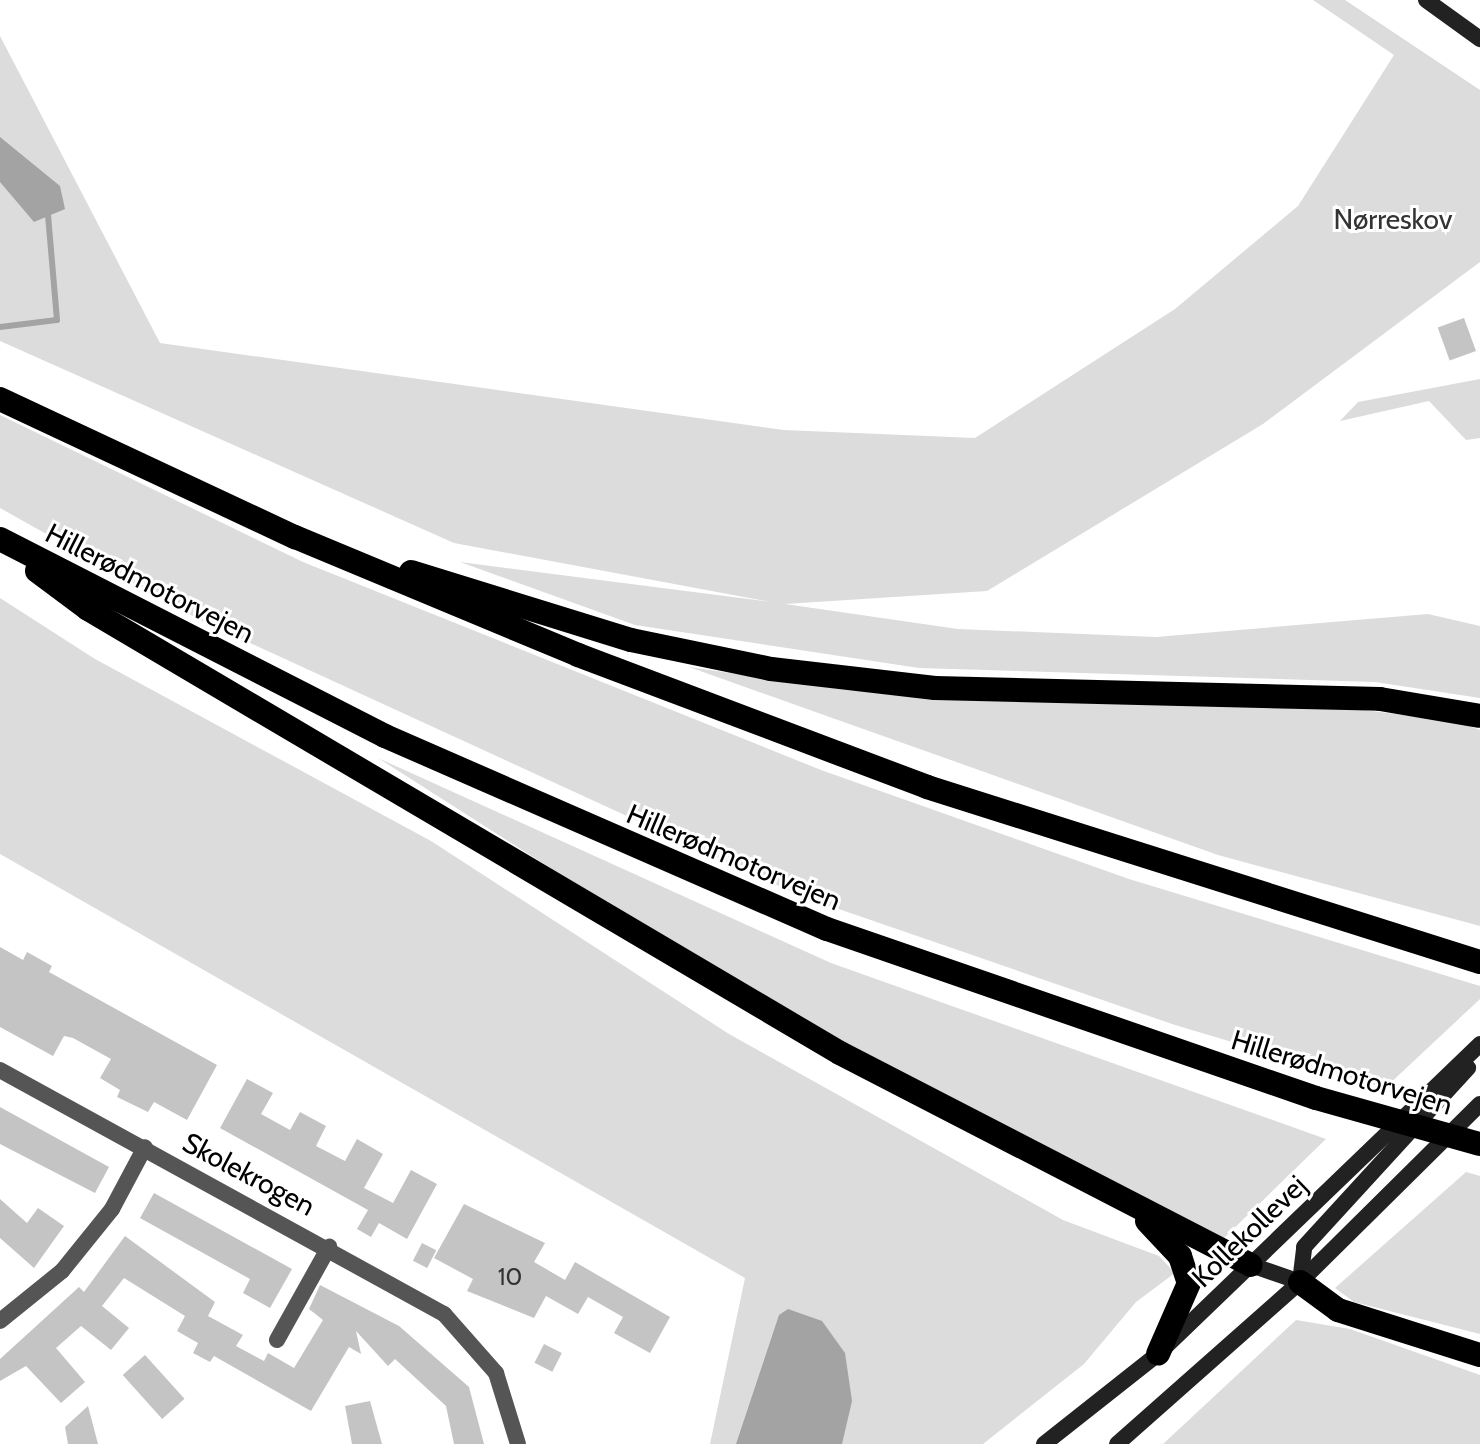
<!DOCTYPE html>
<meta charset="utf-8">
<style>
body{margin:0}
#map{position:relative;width:1480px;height:1444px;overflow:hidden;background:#fff;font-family:Cabin,sans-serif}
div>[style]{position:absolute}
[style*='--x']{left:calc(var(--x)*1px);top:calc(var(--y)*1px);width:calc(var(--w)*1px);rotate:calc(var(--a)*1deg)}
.green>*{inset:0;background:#dcdcdc}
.water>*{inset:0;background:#a3a3a3}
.stream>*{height:6px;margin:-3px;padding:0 3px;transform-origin:3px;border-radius:3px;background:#a3a3a3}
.building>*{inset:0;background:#c4c4c4;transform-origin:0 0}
.street>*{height:16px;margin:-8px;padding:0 8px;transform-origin:8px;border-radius:8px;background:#555}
.secondary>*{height:16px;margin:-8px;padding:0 8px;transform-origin:8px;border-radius:8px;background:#222}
.highway>*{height:24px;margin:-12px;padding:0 12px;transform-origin:12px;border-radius:12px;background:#000}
span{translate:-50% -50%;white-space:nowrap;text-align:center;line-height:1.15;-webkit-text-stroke:6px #fff;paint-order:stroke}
.number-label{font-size:24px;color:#313131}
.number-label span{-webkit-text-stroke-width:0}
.park-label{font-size:28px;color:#333}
.street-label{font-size:28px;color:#000}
</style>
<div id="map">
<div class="green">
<i style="clip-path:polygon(1313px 0,1345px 0,1480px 90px,1480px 262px,1263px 424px,987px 591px,785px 604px,958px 629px,1156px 637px,1428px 614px,1480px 626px,1480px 698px,1375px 682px,919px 668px,635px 625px,460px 562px,771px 602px,454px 543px,0 341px,0 36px,160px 343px,784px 430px,975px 438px,1175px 309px,1298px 206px,1394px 55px)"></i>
<i style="clip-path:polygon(1480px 379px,1480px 438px,1466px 440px,1429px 401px,1340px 421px,1358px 402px)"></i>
<i style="clip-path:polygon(0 415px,303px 562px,821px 770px,1129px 879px,1480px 986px,1480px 999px,1385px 1088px,1175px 1025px,801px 896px,198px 619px,0 508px)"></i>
<i style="clip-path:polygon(0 598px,95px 659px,431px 841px,729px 1034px,1063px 1220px,1159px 1256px,1175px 1273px,1136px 1302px,1084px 1364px,983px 1444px,710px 1444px,745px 1278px,0 854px)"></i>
<i style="clip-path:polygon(689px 667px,846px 690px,1364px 710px,1458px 722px,1480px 730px,1480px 926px,1218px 855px)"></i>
<i style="clip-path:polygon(378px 758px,831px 963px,1326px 1139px,1224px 1238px,840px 1053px)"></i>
<i style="clip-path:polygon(1466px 1172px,1480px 1176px,1480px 1334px,1354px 1302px,1335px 1288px)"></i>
<i style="clip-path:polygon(1296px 1320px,1350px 1329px,1480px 1375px,1480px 1444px,1163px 1444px)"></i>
</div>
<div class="water">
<i style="clip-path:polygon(0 137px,60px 186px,65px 209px,34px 222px,0 182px)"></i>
<i style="clip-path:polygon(788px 1309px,822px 1321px,845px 1353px,852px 1401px,842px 1444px,736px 1444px,779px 1315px)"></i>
</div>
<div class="stream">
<i style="--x:0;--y:327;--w:57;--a:-7"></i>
<i style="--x:57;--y:320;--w:104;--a:-94.9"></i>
</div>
<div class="building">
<i style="left:1464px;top:318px;width:35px;height:28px;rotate:70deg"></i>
<i style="clip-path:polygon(0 947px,23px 960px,27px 952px,52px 966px,49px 972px,217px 1065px,187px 1120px,154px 1102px,148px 1112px,117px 1097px,120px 1090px,100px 1078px,111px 1059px,73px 1038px,64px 1036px,53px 1056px,0 1027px)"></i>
<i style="clip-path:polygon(247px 1079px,273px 1093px,261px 1114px,290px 1130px,300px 1112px,326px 1126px,316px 1146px,345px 1161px,357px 1139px,383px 1154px,364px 1188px,393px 1203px,411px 1170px,437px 1184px,407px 1239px,379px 1223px,371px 1237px,357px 1229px,368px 1210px,220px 1128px)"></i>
<i style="clip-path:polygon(0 1107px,109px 1167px,95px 1193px,0 1144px)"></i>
<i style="clip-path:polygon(154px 1193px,292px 1269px,270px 1308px,243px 1293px,250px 1279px,140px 1218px)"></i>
<i style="clip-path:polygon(0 1199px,27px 1223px,38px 1208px,64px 1226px,34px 1268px,0 1238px)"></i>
<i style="clip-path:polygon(464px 1204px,545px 1243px,534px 1262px,565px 1280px,575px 1262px,670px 1317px,650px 1353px,614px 1333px,623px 1317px,588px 1297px,578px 1314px,546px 1296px,534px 1318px,467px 1291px,473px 1279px,434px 1258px)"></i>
<i style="clip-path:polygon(125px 1236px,215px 1302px,208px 1316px,243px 1335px,236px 1346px,264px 1361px,268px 1353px,294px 1368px,323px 1320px,309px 1309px,320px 1285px,399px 1326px,469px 1387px,484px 1444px,454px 1444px,446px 1406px,395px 1359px,388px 1366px,356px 1331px,361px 1354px,349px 1347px,311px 1411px,214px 1356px,210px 1362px,193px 1353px,198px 1343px,177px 1331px,185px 1316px,124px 1278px,102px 1306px,129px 1328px,111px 1350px,81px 1326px,56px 1348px,85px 1382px,61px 1403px,26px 1366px,0 1381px,0 1359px,79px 1287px,84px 1292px)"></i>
<i style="left:422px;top:1243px;width:16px;height:20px;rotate:27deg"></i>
<i style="left:544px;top:1344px;width:20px;height:21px;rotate:27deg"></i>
<i style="left:145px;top:1355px;width:59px;height:30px;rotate:48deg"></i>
<i style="clip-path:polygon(370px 1401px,382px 1444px,352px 1444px,345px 1406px)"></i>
<i style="clip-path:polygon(88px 1406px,98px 1444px,68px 1444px,65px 1427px)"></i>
</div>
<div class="street">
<i style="--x:0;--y:1070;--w:507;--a:28.79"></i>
<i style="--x:444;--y:1314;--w:79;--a:48.6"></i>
<i style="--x:496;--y:1373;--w:74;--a:72.8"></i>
<i style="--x:0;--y:1321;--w:80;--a:-38.9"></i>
<i style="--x:62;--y:1271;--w:80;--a:-51.1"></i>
<i style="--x:112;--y:1209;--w:70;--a:-62"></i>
<i style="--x:277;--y:1340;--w:107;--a:-60.8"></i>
</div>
<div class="secondary">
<i style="--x:1426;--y:0;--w:67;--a:35.8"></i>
<i style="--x:1251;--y:1265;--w:52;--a:19.1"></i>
<i style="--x:1300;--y:1282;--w:35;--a:-83"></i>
<i style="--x:1304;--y:1247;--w:243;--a:-47.5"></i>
<i style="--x:1044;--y:1444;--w:145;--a:-38.3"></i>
<i style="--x:1158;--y:1354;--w:447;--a:-43.9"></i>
<i style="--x:1117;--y:1444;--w:244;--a:-41.5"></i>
<i style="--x:1300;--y:1282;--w:253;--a:-44.7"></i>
</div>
<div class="highway">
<i style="--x:0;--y:399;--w:326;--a:25.1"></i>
<i style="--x:295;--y:537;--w:307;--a:22.6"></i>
<i style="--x:578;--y:655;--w:373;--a:20.7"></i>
<i style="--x:927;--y:787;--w:580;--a:17.56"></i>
<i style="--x:0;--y:539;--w:432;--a:27.1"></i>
<i style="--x:385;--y:736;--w:482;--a:23.6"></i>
<i style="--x:827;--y:929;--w:517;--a:19.07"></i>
<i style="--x:1316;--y:1098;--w:170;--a:15.7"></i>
<i style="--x:37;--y:571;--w:64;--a:36.7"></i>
<i style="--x:88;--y:609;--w:873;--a:30.56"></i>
<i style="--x:840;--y:1053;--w:462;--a:27.3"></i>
<i style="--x:411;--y:572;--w:230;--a:17.2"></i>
<i style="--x:631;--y:640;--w:143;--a:11.7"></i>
<i style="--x:771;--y:669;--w:165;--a:6.6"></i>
<i style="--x:935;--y:688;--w:445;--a:1.4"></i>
<i style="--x:1380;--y:699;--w:101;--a:9.6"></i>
<i style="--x:1147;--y:1221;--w:48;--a:46.7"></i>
<i style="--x:1180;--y:1256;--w:28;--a:72"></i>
<i style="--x:1189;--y:1283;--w:77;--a:113.6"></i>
<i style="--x:1300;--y:1282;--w:47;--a:36.4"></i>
<i style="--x:1338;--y:1310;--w:149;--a:17.6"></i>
</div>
<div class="number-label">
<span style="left:510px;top:1277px">10</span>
</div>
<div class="park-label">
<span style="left:1393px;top:219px">Nørreskov</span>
</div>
<div class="street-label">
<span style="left:150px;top:583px;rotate:27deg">Hillerødmotorvejen</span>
<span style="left:734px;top:857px;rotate:23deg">Hillerødmotorvejen</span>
<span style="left:1342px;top:1072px;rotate:17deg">Hillerødmotorvejen</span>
<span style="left:249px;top:1174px;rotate:28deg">Skolekrogen</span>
<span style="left:1249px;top:1231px;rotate:-44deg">Kollekollevej</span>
</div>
</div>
